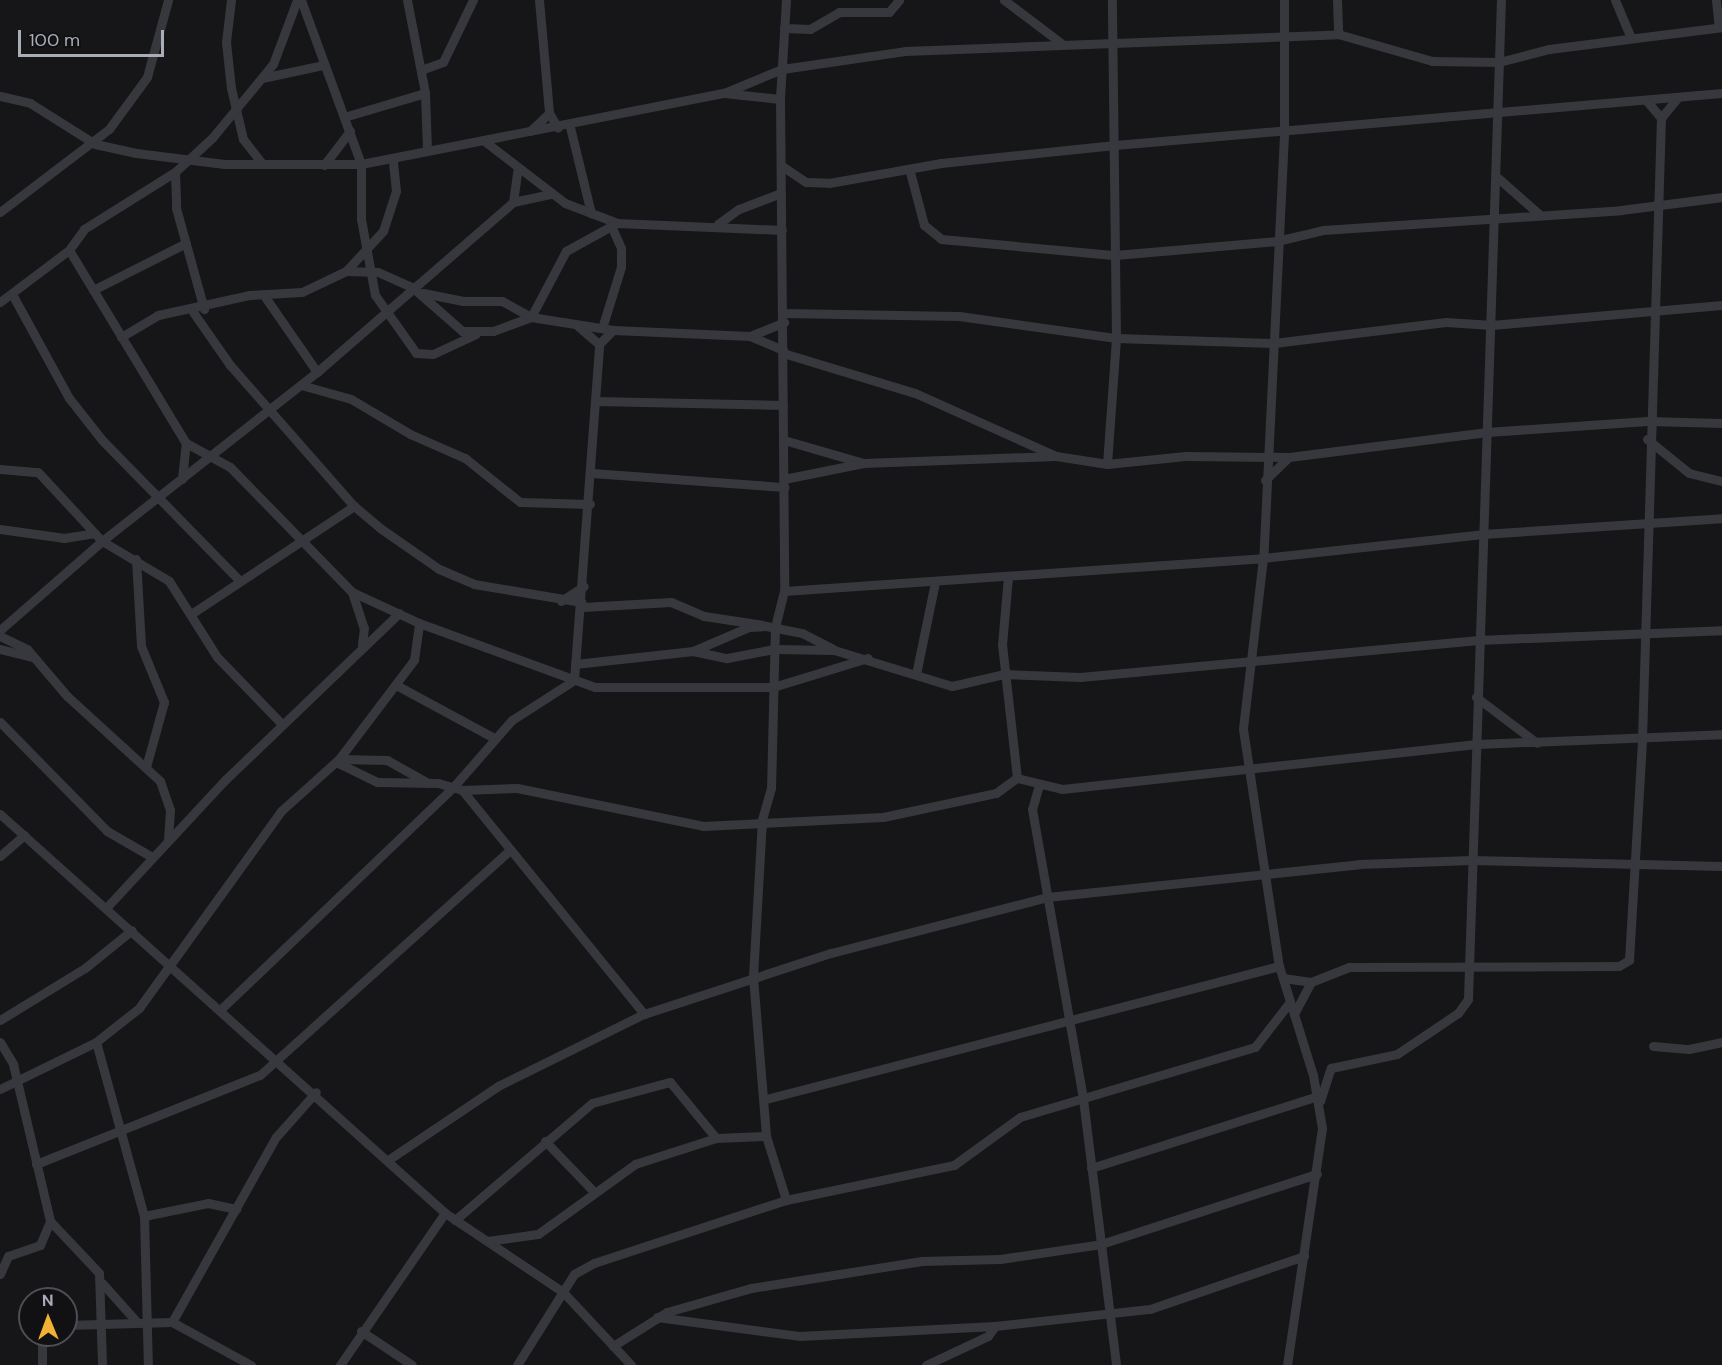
<!DOCTYPE html>
<style>
body{margin:0}
#map{position:relative;width:1722px;height:1365px;overflow:hidden;background:#161618;font-family:"DM Sans",sans-serif}
div>[style]{position:absolute}
[style*='--x']{left:calc(var(--x)*1px);top:calc(var(--y)*1px);width:calc(var(--w)*1px);rotate:calc(var(--a)*1deg)}
.minor>*{height:9px;margin:-4.5px;padding:0 4.5px;transform-origin:4.5px;border-radius:4.5px;background:#37383d}
span{translate:-50% -50%;white-space:nowrap;text-align:center;line-height:1.15;-webkit-text-stroke:4.5px #111113;paint-order:stroke}
.north{position:absolute;left:18px;top:1287px;width:60px;height:60px;box-sizing:border-box;background:#111113;border:2px solid #4d4f55;border-radius:50%;rotate:359deg;font-size:16px;font-weight:700;line-height:24px;text-align:center;color:#a8adb8}
.north::after{content:'';display:block;margin:auto;width:21px;height:27px;background:#f2b134;clip-path:polygon(50% 0,100% 100%,50% 72%,0 100%)}
.scale{position:absolute;left:18px;top:30px;width:146px;height:27px;box-sizing:border-box;border:3px solid #a8adb8;border-top:0;padding-left:8px;font-size:18px;line-height:21px;white-space:nowrap;color:#a8adb8;-webkit-text-stroke:4px #111113;paint-order:stroke}
</style>
<div id="map">
<div class="minor">
<i style="--x:231;--y:0;--w:42;--a:96.8"></i>
<i style="--x:226;--y:42;--w:46;--a:83.8"></i>
<i style="--x:231;--y:88;--w:52;--a:76.8"></i>
<i style="--x:243;--y:139;--w:31;--a:52"></i>
<i style="--x:301;--y:0;--w:175;--a:69.9"></i>
<i style="--x:361;--y:164;--w:55;--a:90"></i>
<i style="--x:361;--y:219;--w:77;--a:79.6"></i>
<i style="--x:375;--y:295;--w:71;--a:54.7"></i>
<i style="--x:416;--y:353;--w:17;--a:3"></i>
<i style="--x:433;--y:354;--w:47;--a:-24.9"></i>
<i style="--x:407;--y:0;--w:95;--a:79"></i>
<i style="--x:425;--y:93;--w:57;--a:88"></i>
<i style="--x:539;--y:0;--w:113;--a:84.9"></i>
<i style="--x:549;--y:113;--w:17;--a:59"></i>
<i style="--x:786;--y:0;--w:99;--a:93.5"></i>
<i style="--x:780;--y:99;--w:492;--a:89.5"></i>
<i style="--x:784;--y:591;--w:36;--a:104"></i>
<i style="--x:775;--y:626;--w:162;--a:91.4"></i>
<i style="--x:771;--y:788;--w:33;--a:106"></i>
<i style="--x:762;--y:820;--w:157;--a:93.3"></i>
<i style="--x:753;--y:977;--w:160;--a:85.3"></i>
<i style="--x:766;--y:1136;--w:67;--a:72.6"></i>
<i style="--x:1004;--y:0;--w:71;--a:37"></i>
<i style="--x:1284;--y:0;--w:135;--a:90"></i>
<i style="--x:1284;--y:135;--w:424;--a:92.8"></i>
<i style="--x:1263;--y:558;--w:172;--a:96.7"></i>
<i style="--x:1243;--y:729;--w:240;--a:81.4"></i>
<i style="--x:1279;--y:966;--w:114;--a:72.7"></i>
<i style="--x:1313;--y:1075;--w:54;--a:80.4"></i>
<i style="--x:1322;--y:1128;--w:240;--a:98.4"></i>
<i style="--x:1337;--y:0;--w:34;--a:88"></i>
<i style="--x:1615;--y:0;--w:41;--a:67.2"></i>
<i style="--x:1716;--y:0;--w:27;--a:84"></i>
<i style="--x:784;--y:28;--w:26;--a:2"></i>
<i style="--x:810;--y:29;--w:34;--a:-30"></i>
<i style="--x:839;--y:12;--w:50;--a:0"></i>
<i style="--x:889;--y:12;--w:16;--a:-50"></i>
<i style="--x:421;--y:70;--w:23;--a:-20"></i>
<i style="--x:443;--y:62;--w:69;--a:-64.2"></i>
<i style="--x:262;--y:78;--w:62;--a:-12"></i>
<i style="--x:724;--y:93;--w:56;--a:6.1"></i>
<i style="--x:0;--y:96;--w:31;--a:13"></i>
<i style="--x:30;--y:103;--w:77;--a:32.2"></i>
<i style="--x:95;--y:144;--w:42;--a:12.4"></i>
<i style="--x:136;--y:153;--w:89;--a:7.1"></i>
<i style="--x:224;--y:164;--w:137;--a:0"></i>
<i style="--x:361;--y:164;--w:370;--a:-11.1"></i>
<i style="--x:724;--y:93;--w:63;--a:-22.5"></i>
<i style="--x:782;--y:69;--w:124;--a:-8.3"></i>
<i style="--x:905;--y:51;--w:433;--a:-2.2"></i>
<i style="--x:1338;--y:34;--w:98;--a:16"></i>
<i style="--x:1432;--y:61;--w:67;--a:0.9"></i>
<i style="--x:1499;--y:62;--w:52;--a:-14.6"></i>
<i style="--x:1549;--y:49;--w:174;--a:-7.2"></i>
<i style="--x:1646;--y:100;--w:23;--a:50"></i>
<i style="--x:344;--y:117;--w:84;--a:-16.5"></i>
<i style="--x:570;--y:127;--w:89;--a:76.3"></i>
<i style="--x:530;--y:131;--w:26;--a:-43"></i>
<i style="--x:483;--y:140;--w:103;--a:37.5"></i>
<i style="--x:565;--y:203;--w:56;--a:21"></i>
<i style="--x:617;--y:223;--w:165;--a:2.4"></i>
<i style="--x:324;--y:165;--w:43;--a:-52.6"></i>
<i style="--x:782;--y:166;--w:29;--a:34"></i>
<i style="--x:806;--y:182;--w:23;--a:2"></i>
<i style="--x:829;--y:183;--w:114;--a:-10.1"></i>
<i style="--x:941;--y:163;--w:175;--a:-5.9"></i>
<i style="--x:1115;--y:145;--w:609;--a:-4.9"></i>
<i style="--x:175;--y:172;--w:36;--a:88"></i>
<i style="--x:176;--y:208;--w:105;--a:74.5"></i>
<i style="--x:910;--y:172;--w:55;--a:75.2"></i>
<i style="--x:924;--y:225;--w:22;--a:39"></i>
<i style="--x:941;--y:239;--w:175;--a:5.3"></i>
<i style="--x:1115;--y:255;--w:163;--a:-4.9"></i>
<i style="--x:1277;--y:241;--w:47;--a:-13.4"></i>
<i style="--x:1323;--y:230;--w:299;--a:-3.8"></i>
<i style="--x:1621;--y:210;--w:102;--a:-7.3"></i>
<i style="--x:1498;--y:178;--w:55;--a:41.3"></i>
<i style="--x:513;--y:202;--w:35;--a:-82"></i>
<i style="--x:0;--y:212;--w:137;--a:-37.3"></i>
<i style="--x:109;--y:129;--w:64;--a:-53.8"></i>
<i style="--x:147;--y:77;--w:80;--a:-74.7"></i>
<i style="--x:718;--y:224;--w:26;--a:-36"></i>
<i style="--x:739;--y:209;--w:45;--a:-20.9"></i>
<i style="--x:69;--y:250;--w:226;--a:58.8"></i>
<i style="--x:186;--y:443;--w:50;--a:28.6"></i>
<i style="--x:230;--y:467;--w:175;--a:45.7"></i>
<i style="--x:352;--y:592;--w:74;--a:24.8"></i>
<i style="--x:419;--y:623;--w:187;--a:20"></i>
<i style="--x:595;--y:687;--w:178;--a:0"></i>
<i style="--x:773;--y:687;--w:99;--a:-17"></i>
<i style="--x:346;--y:271;--w:32;--a:2"></i>
<i style="--x:378;--y:272;--w:37;--a:24"></i>
<i style="--x:412;--y:287;--w:67;--a:41.3"></i>
<i style="--x:462;--y:331;--w:31;--a:0"></i>
<i style="--x:493;--y:331;--w:40;--a:-20.2"></i>
<i style="--x:531;--y:317;--w:83;--a:9"></i>
<i style="--x:613;--y:330;--w:137;--a:2.5"></i>
<i style="--x:750;--y:336;--w:36;--a:23"></i>
<i style="--x:93;--y:290;--w:104;--a:-26.8"></i>
<i style="--x:423;--y:293;--w:41;--a:11.3"></i>
<i style="--x:463;--y:301;--w:39;--a:0"></i>
<i style="--x:502;--y:301;--w:33;--a:29"></i>
<i style="--x:12;--y:294;--w:119;--a:61.3"></i>
<i style="--x:69;--y:398;--w:53;--a:51.8"></i>
<i style="--x:102;--y:440;--w:196;--a:45.6"></i>
<i style="--x:263;--y:294;--w:95;--a:55.3"></i>
<i style="--x:0;--y:302;--w:86;--a:-37"></i>
<i style="--x:69;--y:250;--w:26;--a:-54"></i>
<i style="--x:84;--y:229;--w:107;--a:-32.1"></i>
<i style="--x:175;--y:172;--w:50;--a:-42.6"></i>
<i style="--x:212;--y:138;--w:96;--a:-50.5"></i>
<i style="--x:273;--y:64;--w:68;--a:-69.4"></i>
<i style="--x:193;--y:312;--w:65;--a:55.1"></i>
<i style="--x:230;--y:365;--w:188;--a:48.7"></i>
<i style="--x:354;--y:506;--w:34;--a:40"></i>
<i style="--x:380;--y:528;--w:72;--a:34.8"></i>
<i style="--x:439;--y:569;--w:38;--a:23"></i>
<i style="--x:474;--y:584;--w:109;--a:9.5"></i>
<i style="--x:783;--y:313;--w:176;--a:1"></i>
<i style="--x:959;--y:316;--w:159;--a:8"></i>
<i style="--x:1116;--y:338;--w:158;--a:1.8"></i>
<i style="--x:1274;--y:343;--w:173;--a:-7"></i>
<i style="--x:1446;--y:322;--w:46;--a:3.7"></i>
<i style="--x:1492;--y:325;--w:231;--a:-5"></i>
<i style="--x:531;--y:317;--w:75;--a:-62.1"></i>
<i style="--x:566;--y:251;--w:58;--a:-28.8"></i>
<i style="--x:578;--y:326;--w:28;--a:41"></i>
<i style="--x:602;--y:328;--w:64;--a:-72.7"></i>
<i style="--x:621;--y:267;--w:19;--a:-90"></i>
<i style="--x:621;--y:248;--w:24;--a:-114"></i>
<i style="--x:750;--y:336;--w:37;--a:-22"></i>
<i style="--x:121;--y:337;--w:43;--a:-30.7"></i>
<i style="--x:158;--y:315;--w:93;--a:-12.4"></i>
<i style="--x:249;--y:295;--w:53;--a:-3.2"></i>
<i style="--x:302;--y:292;--w:49;--a:-25.5"></i>
<i style="--x:346;--y:271;--w:54;--a:-47.2"></i>
<i style="--x:383;--y:231;--w:42;--a:-72"></i>
<i style="--x:396;--y:191;--w:30;--a:-96"></i>
<i style="--x:783;--y:353;--w:138;--a:16.9"></i>
<i style="--x:915;--y:393;--w:154;--a:24.1"></i>
<i style="--x:301;--y:385;--w:52;--a:15.6"></i>
<i style="--x:351;--y:399;--w:69;--a:30.7"></i>
<i style="--x:410;--y:434;--w:60;--a:23.6"></i>
<i style="--x:465;--y:458;--w:70;--a:38.7"></i>
<i style="--x:520;--y:502;--w:70;--a:1.6"></i>
<i style="--x:595;--y:401;--w:188;--a:1.2"></i>
<i style="--x:1647;--y:439;--w:54;--a:39"></i>
<i style="--x:1689;--y:473;--w:34;--a:14"></i>
<i style="--x:784;--y:440;--w:82;--a:16.2"></i>
<i style="--x:1107;--y:464;--w:126;--a:-85.9"></i>
<i style="--x:1116;--y:338;--w:338;--a:-90.7"></i>
<i style="--x:0;--y:469;--w:38;--a:5"></i>
<i style="--x:38;--y:472;--w:94;--a:47.2"></i>
<i style="--x:102;--y:541;--w:78;--a:30.8"></i>
<i style="--x:169;--y:581;--w:90;--a:57.7"></i>
<i style="--x:217;--y:657;--w:92;--a:45.9"></i>
<i style="--x:592;--y:473;--w:193;--a:4.2"></i>
<i style="--x:182;--y:479;--w:36;--a:-84"></i>
<i style="--x:784;--y:479;--w:81;--a:-11.4"></i>
<i style="--x:863;--y:463;--w:193;--a:-2.1"></i>
<i style="--x:1056;--y:456;--w:52;--a:8.9"></i>
<i style="--x:1107;--y:464;--w:79;--a:-5.8"></i>
<i style="--x:1186;--y:456;--w:103;--a:0.6"></i>
<i style="--x:1289;--y:457;--w:200;--a:-7.2"></i>
<i style="--x:1487;--y:432;--w:161;--a:-3.9"></i>
<i style="--x:1648;--y:421;--w:74;--a:1.5"></i>
<i style="--x:1265;--y:480;--w:33;--a:-44"></i>
<i style="--x:0;--y:529;--w:65;--a:8"></i>
<i style="--x:64;--y:538;--w:31;--a:-9"></i>
<i style="--x:136;--y:559;--w:87;--a:86.7"></i>
<i style="--x:141;--y:646;--w:61;--a:67.7"></i>
<i style="--x:164;--y:702;--w:67;--a:105.5"></i>
<i style="--x:784;--y:591;--w:480;--a:-3.9"></i>
<i style="--x:1263;--y:558;--w:221;--a:-6.2"></i>
<i style="--x:1483;--y:534;--w:240;--a:-3.8"></i>
<i style="--x:352;--y:592;--w:38;--a:72"></i>
<i style="--x:364;--y:628;--w:17;--a:97"></i>
<i style="--x:561;--y:601;--w:27;--a:-33"></i>
<i style="--x:582;--y:607;--w:89;--a:-3.2"></i>
<i style="--x:671;--y:602;--w:36;--a:23"></i>
<i style="--x:704;--y:616;--w:60;--a:8.7"></i>
<i style="--x:191;--y:614;--w:196;--a:-33.5"></i>
<i style="--x:0;--y:630;--w:135;--a:-41.1"></i>
<i style="--x:102;--y:541;--w:273;--a:-38.2"></i>
<i style="--x:317;--y:372;--w:259;--a:-40.9"></i>
<i style="--x:513;--y:202;--w:39;--a:-12"></i>
<i style="--x:0;--y:636;--w:30;--a:26"></i>
<i style="--x:27;--y:649;--w:62;--a:49.6"></i>
<i style="--x:67;--y:696;--w:126;--a:42.4"></i>
<i style="--x:160;--y:781;--w:31;--a:71"></i>
<i style="--x:170;--y:810;--w:28;--a:94"></i>
<i style="--x:0;--y:649;--w:34;--a:14"></i>
<i style="--x:693;--y:651;--w:35;--a:12"></i>
<i style="--x:727;--y:658;--w:48;--a:-10.8"></i>
<i style="--x:774;--y:649;--w:60;--a:1"></i>
<i style="--x:834;--y:650;--w:123;--a:17"></i>
<i style="--x:952;--y:686;--w:53;--a:-13"></i>
<i style="--x:1004;--y:674;--w:76;--a:2.3"></i>
<i style="--x:1080;--y:677;--w:400;--a:-5.3"></i>
<i style="--x:1478;--y:640;--w:244;--a:-2.3"></i>
<i style="--x:575;--y:664;--w:119;--a:-6.3"></i>
<i style="--x:693;--y:651;--w:61;--a:-23.2"></i>
<i style="--x:749;--y:627;--w:17;--a:-3"></i>
<i style="--x:766;--y:626;--w:37;--a:11"></i>
<i style="--x:802;--y:633;--w:34;--a:27"></i>
<i style="--x:916;--y:674;--w:94;--a:-78.3"></i>
<i style="--x:574;--y:680;--w:337;--a:-85.7"></i>
<i style="--x:599;--y:344;--w:20;--a:-45"></i>
<i style="--x:396;--y:685;--w:111;--a:28.4"></i>
<i style="--x:1476;--y:697;--w:76;--a:37"></i>
<i style="--x:0;--y:722;--w:153;--a:45.5"></i>
<i style="--x:107;--y:831;--w:52;--a:30"></i>
<i style="--x:339;--y:759;--w:48;--a:1.2"></i>
<i style="--x:387;--y:760;--w:47;--a:29.3"></i>
<i style="--x:336;--y:762;--w:46;--a:26"></i>
<i style="--x:377;--y:782;--w:61;--a:0.9"></i>
<i style="--x:438;--y:783;--w:25;--a:16"></i>
<i style="--x:462;--y:790;--w:289;--a:50.9"></i>
<i style="--x:1017;--y:778;--w:46;--a:13.7"></i>
<i style="--x:1062;--y:789;--w:417;--a:-6.2"></i>
<i style="--x:1477;--y:744;--w:245;--a:-2.3"></i>
<i style="--x:1039;--y:785;--w:25;--a:106"></i>
<i style="--x:1032;--y:809;--w:294;--a:80"></i>
<i style="--x:1083;--y:1099;--w:268;--a:82.9"></i>
<i style="--x:462;--y:790;--w:55;--a:-2.1"></i>
<i style="--x:517;--y:788;--w:190;--a:11.5"></i>
<i style="--x:703;--y:826;--w:180;--a:-2.9"></i>
<i style="--x:883;--y:817;--w:116;--a:-12"></i>
<i style="--x:996;--y:793;--w:26;--a:-36"></i>
<i style="--x:1017;--y:778;--w:134;--a:-96.4"></i>
<i style="--x:1002;--y:645;--w:68;--a:-85"></i>
<i style="--x:0;--y:814;--w:598;--a:41.88"></i>
<i style="--x:445;--y:1213;--w:142;--a:33.8"></i>
<i style="--x:563;--y:1292;--w:100;--a:47"></i>
<i style="--x:0;--y:856;--w:32;--a:-41"></i>
<i style="--x:106;--y:908;--w:175;--a:-47.1"></i>
<i style="--x:225;--y:780;--w:241;--a:-43.8"></i>
<i style="--x:1283;--y:978;--w:28;--a:8"></i>
<i style="--x:221;--y:1009;--w:324;--a:-43.7"></i>
<i style="--x:455;--y:785;--w:86;--a:-48.8"></i>
<i style="--x:512;--y:720;--w:74;--a:-32.8"></i>
<i style="--x:1294;--y:1014;--w:36;--a:-62"></i>
<i style="--x:1311;--y:982;--w:41;--a:-21.5"></i>
<i style="--x:1349;--y:967;--w:270;--a:-0.2"></i>
<i style="--x:1619;--y:966;--w:12;--a:-31"></i>
<i style="--x:1629;--y:960;--w:221;--a:-86.6"></i>
<i style="--x:1642;--y:739;--w:621;--a:-88.25"></i>
<i style="--x:1661;--y:118;--w:26;--a:-51"></i>
<i style="--x:0;--y:1020;--w:100;--a:-31.5"></i>
<i style="--x:85;--y:968;--w:60;--a:-39"></i>
<i style="--x:0;--y:1042;--w:26;--a:59"></i>
<i style="--x:13;--y:1064;--w:161;--a:76.7"></i>
<i style="--x:50;--y:1221;--w:71;--a:46.7"></i>
<i style="--x:99;--y:1273;--w:92;--a:88.1"></i>
<i style="--x:96;--y:1042;--w:180;--a:74.6"></i>
<i style="--x:144;--y:1216;--w:149;--a:88.5"></i>
<i style="--x:1653;--y:1046;--w:36;--a:5"></i>
<i style="--x:1689;--y:1049;--w:34;--a:-12"></i>
<i style="--x:0;--y:1089;--w:107;--a:-26.1"></i>
<i style="--x:96;--y:1042;--w:55;--a:-38.3"></i>
<i style="--x:139;--y:1008;--w:243;--a:-54.2"></i>
<i style="--x:281;--y:811;--w:78;--a:-41.9"></i>
<i style="--x:339;--y:759;--w:124;--a:-52.9"></i>
<i style="--x:414;--y:660;--w:37;--a:-82"></i>
<i style="--x:766;--y:1099;--w:530;--a:-14.53"></i>
<i style="--x:1320;--y:1101;--w:35;--a:-72"></i>
<i style="--x:1331;--y:1068;--w:67;--a:-12"></i>
<i style="--x:1397;--y:1054;--w:73;--a:-33.9"></i>
<i style="--x:1458;--y:1013;--w:17;--a:-54"></i>
<i style="--x:1468;--y:999;--w:1000;--a:-88.11"></i>
<i style="--x:545;--y:1141;--w:71;--a:46.1"></i>
<i style="--x:391;--y:1158;--w:129;--a:-33.9"></i>
<i style="--x:498;--y:1086;--w:163;--a:-26.3"></i>
<i style="--x:644;--y:1014;--w:197;--a:-18.1"></i>
<i style="--x:831;--y:953;--w:223;--a:-14.5"></i>
<i style="--x:1047;--y:897;--w:314;--a:-6"></i>
<i style="--x:1359;--y:864;--w:112;--a:-2"></i>
<i style="--x:1471;--y:860;--w:251;--a:1.4"></i>
<i style="--x:36;--y:1164;--w:241;--a:-21.7"></i>
<i style="--x:260;--y:1075;--w:336;--a:-42"></i>
<i style="--x:1091;--y:1168;--w:238;--a:-17.6"></i>
<i style="--x:144;--y:1216;--w:65;--a:-11.5"></i>
<i style="--x:208;--y:1203;--w:29;--a:12"></i>
<i style="--x:455;--y:1220;--w:180;--a:-40.5"></i>
<i style="--x:592;--y:1103;--w:81;--a:-15.1"></i>
<i style="--x:670;--y:1082;--w:72;--a:50.6"></i>
<i style="--x:487;--y:1241;--w:51;--a:-7.8"></i>
<i style="--x:538;--y:1234;--w:120;--a:-35.8"></i>
<i style="--x:635;--y:1164;--w:85;--a:-17.8"></i>
<i style="--x:716;--y:1138;--w:50;--a:-2.3"></i>
<i style="--x:0;--y:1274;--w:20;--a:-66"></i>
<i style="--x:8;--y:1256;--w:34;--a:-19"></i>
<i style="--x:40;--y:1245;--w:26;--a:-67"></i>
<i style="--x:102;--y:1283;--w:50;--a:48.3"></i>
<i style="--x:657;--y:1317;--w:143;--a:7.6"></i>
<i style="--x:799;--y:1336;--w:196;--a:-2.9"></i>
<i style="--x:995;--y:1326;--w:156;--a:-6.3"></i>
<i style="--x:1150;--y:1309;--w:163;--a:-19"></i>
<i style="--x:172;--y:1322;--w:212;--a:-60.7"></i>
<i style="--x:276;--y:1137;--w:60;--a:-48.4"></i>
<i style="--x:66;--y:1325;--w:106;--a:-1.6"></i>
<i style="--x:172;--y:1322;--w:90;--a:28.6"></i>
<i style="--x:361;--y:1331;--w:61;--a:33.7"></i>
<i style="--x:42;--y:1335;--w:30;--a:90"></i>
<i style="--x:613;--y:1346;--w:64;--a:-32.2"></i>
<i style="--x:667;--y:1312;--w:87;--a:-15.9"></i>
<i style="--x:751;--y:1288;--w:173;--a:-9"></i>
<i style="--x:922;--y:1261;--w:78;--a:-1.5"></i>
<i style="--x:1000;--y:1259;--w:102;--a:-8.4"></i>
<i style="--x:1101;--y:1244;--w:227;--a:-18"></i>
<i style="--x:340;--y:1365;--w:185;--a:-55.4"></i>
<i style="--x:517;--y:1365;--w:107;--a:-57.9"></i>
<i style="--x:574;--y:1274;--w:23;--a:-29"></i>
<i style="--x:594;--y:1263;--w:202;--a:-18.2"></i>
<i style="--x:786;--y:1200;--w:172;--a:-11.8"></i>
<i style="--x:954;--y:1165;--w:82;--a:-36"></i>
<i style="--x:1020;--y:1117;--w:245;--a:-16.6"></i>
<i style="--x:1255;--y:1047;--w:56;--a:-52.3"></i>
<i style="--x:926;--y:1365;--w:68;--a:-25.1"></i>
<i style="--x:988;--y:1336;--w:12;--a:-55"></i>
</div>
<div class="north">N</div>
<div class="scale">100 m</div>
</div>
